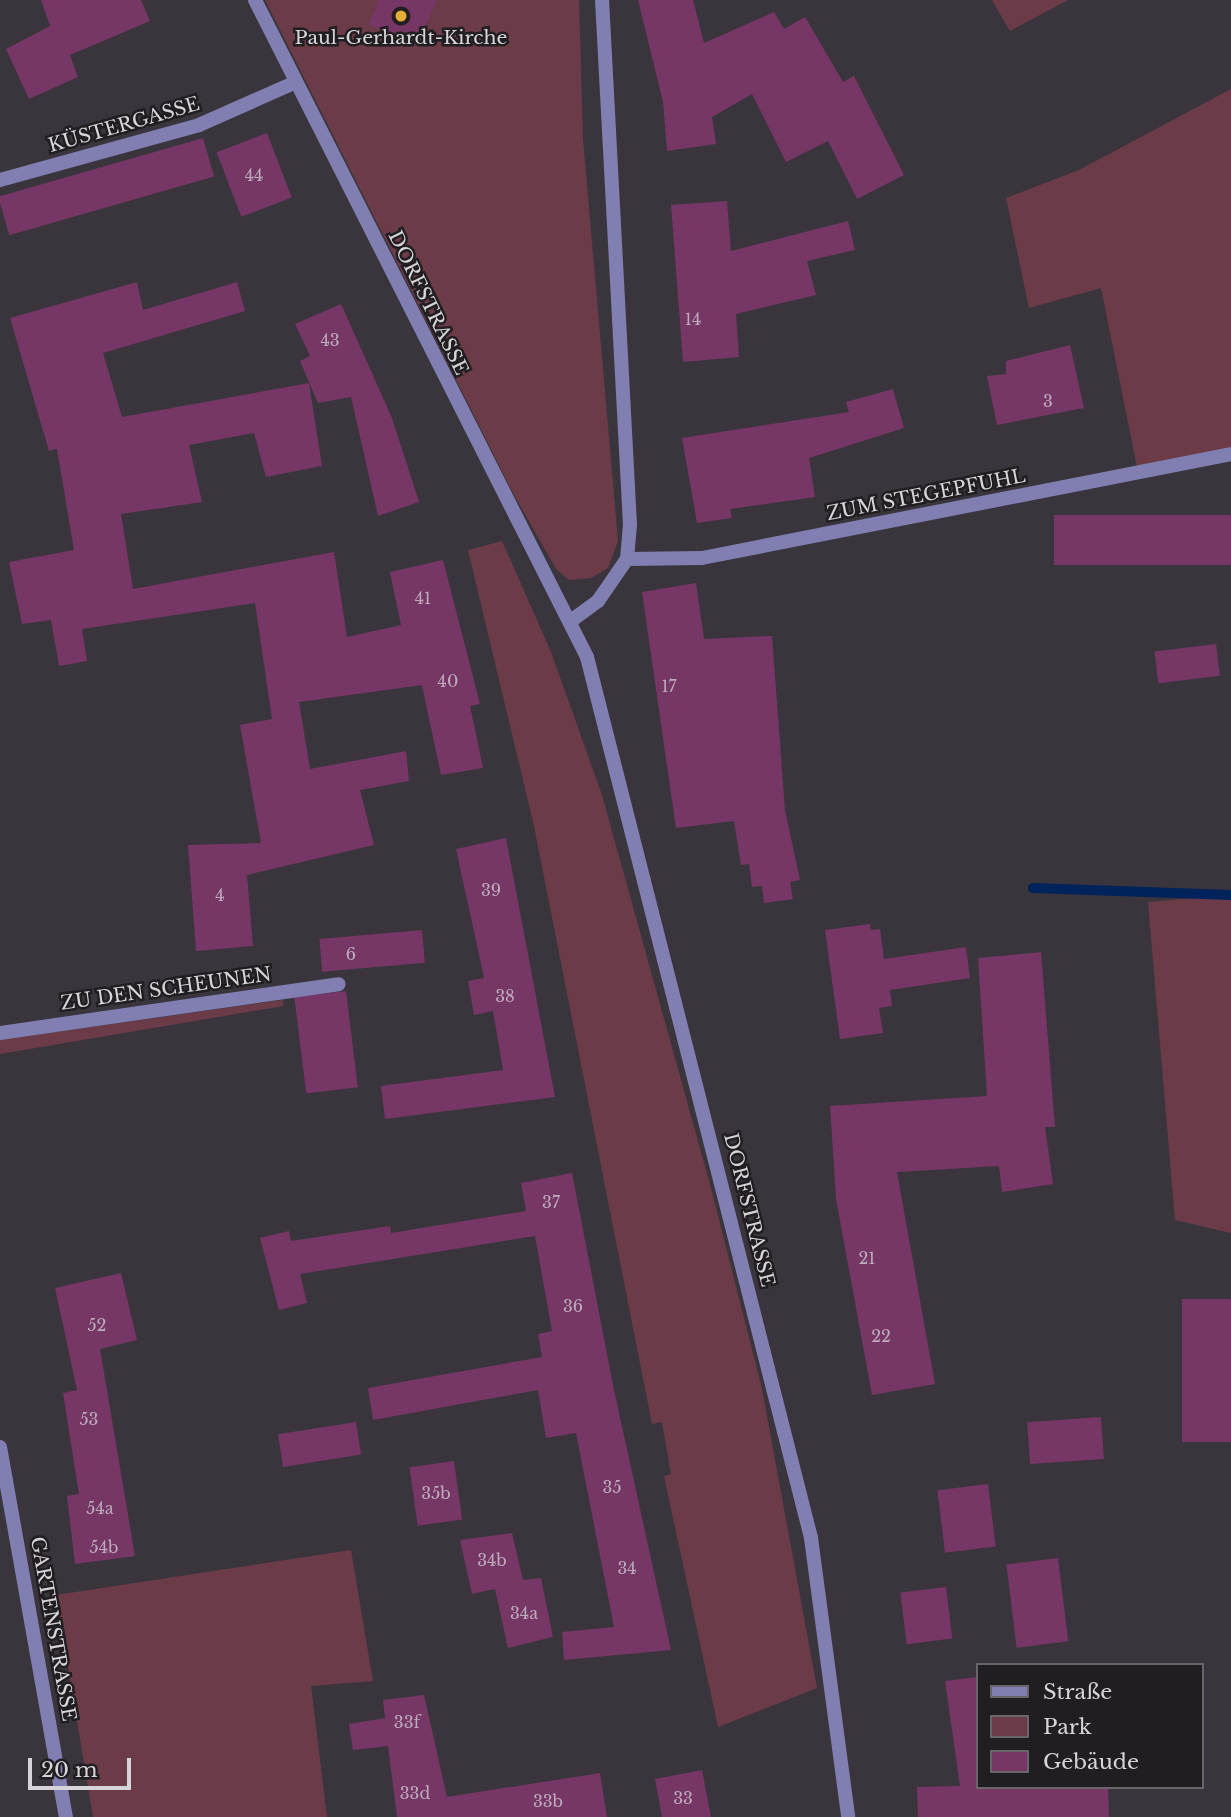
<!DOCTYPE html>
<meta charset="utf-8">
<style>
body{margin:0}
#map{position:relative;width:1231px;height:1817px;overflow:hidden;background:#3a353d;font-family:"Libre Baskerville",serif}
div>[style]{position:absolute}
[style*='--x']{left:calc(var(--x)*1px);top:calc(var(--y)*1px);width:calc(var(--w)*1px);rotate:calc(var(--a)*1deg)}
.green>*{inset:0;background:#6c3b48}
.stream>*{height:10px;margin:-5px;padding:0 5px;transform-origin:5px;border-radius:5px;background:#01235c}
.building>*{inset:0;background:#763666;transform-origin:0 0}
.minor>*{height:14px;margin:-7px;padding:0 7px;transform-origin:7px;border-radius:7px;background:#817fb2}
.tertiary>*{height:14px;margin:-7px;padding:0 7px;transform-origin:7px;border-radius:7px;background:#817fb2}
.dots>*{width:19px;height:19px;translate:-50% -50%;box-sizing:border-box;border:4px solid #201e21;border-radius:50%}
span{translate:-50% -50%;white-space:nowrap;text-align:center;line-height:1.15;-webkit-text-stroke:5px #201e21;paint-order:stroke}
.number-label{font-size:16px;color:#beacbc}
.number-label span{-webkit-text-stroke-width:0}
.poi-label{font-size:19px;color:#d6d3d9}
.street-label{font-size:19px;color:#d6d3d9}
.legend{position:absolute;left:976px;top:1663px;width:228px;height:126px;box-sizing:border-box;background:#201e21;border:2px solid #69666b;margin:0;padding:9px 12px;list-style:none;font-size:21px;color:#d6d3d9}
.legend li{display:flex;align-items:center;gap:14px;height:35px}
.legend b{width:35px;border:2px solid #69666b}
.scale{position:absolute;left:28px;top:1758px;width:103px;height:32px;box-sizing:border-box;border:4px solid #d6d3d9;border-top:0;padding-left:9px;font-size:21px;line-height:24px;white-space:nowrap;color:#d6d3d9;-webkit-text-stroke:5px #201e21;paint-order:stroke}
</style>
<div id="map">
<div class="green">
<i style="clip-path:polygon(265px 0,579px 0,583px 139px,618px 541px,608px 568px,591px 578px,569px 580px,556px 569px,513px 493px)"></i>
<i style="clip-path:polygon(992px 0,1068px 0,1010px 31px)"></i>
<i style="clip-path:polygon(1231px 89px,1231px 456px,1138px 472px,1101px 288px,1029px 308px,1006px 198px,1079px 170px)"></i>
<i style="clip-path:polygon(502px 541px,551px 652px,602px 795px,711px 1188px,762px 1389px,817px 1688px,718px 1727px,664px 1476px,671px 1474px,662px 1422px,652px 1424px,534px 826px,468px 550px)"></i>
<i style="clip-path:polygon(1231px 895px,1231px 1233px,1175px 1220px,1148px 902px)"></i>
<i style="clip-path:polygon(283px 1000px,283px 1006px,0 1054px,0 1040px)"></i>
<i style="clip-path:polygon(351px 1550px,373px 1681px,311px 1686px,327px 1817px,93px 1817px,56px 1595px)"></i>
</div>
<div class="stream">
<i style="--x:1033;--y:888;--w:198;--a:2"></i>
</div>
<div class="building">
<i style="clip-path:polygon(41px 0,141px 0,150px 21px,70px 55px,78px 77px,29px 99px,6px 49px,50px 26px)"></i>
<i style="clip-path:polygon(379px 0,437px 0,416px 46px,369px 24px)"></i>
<i style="clip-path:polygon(638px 0,693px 0,704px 43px,774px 12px,784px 29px,805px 17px,843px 82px,854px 76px,904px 175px,857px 199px,828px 141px,786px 162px,752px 94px,712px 117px,716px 144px,667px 151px,663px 102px)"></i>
<i style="left:267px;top:133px;width:69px;height:54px;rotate:69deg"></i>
<i style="left:203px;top:138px;width:40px;height:213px;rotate:74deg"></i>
<i style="clip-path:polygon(727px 201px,731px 251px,848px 221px,855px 250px,807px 261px,816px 295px,736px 314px,739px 357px,683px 362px,671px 205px)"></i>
<i style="clip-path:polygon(137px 282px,143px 310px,237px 282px,245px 311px,103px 353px,122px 417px,309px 383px,322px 466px,266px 477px,254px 433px,189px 445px,202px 502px,121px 514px,133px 589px,334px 552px,347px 637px,401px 625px,390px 572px,443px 560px,480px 704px,470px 706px,483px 768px,441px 775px,422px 685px,299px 702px,310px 769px,406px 751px,409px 781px,360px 790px,374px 845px,247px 875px,253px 946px,196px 951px,188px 845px,261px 843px,240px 725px,272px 719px,255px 603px,82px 629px,87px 661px,59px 666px,51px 620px,22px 624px,9px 562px,74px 550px,57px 449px,49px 451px,10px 318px)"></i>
<i style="clip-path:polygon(341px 304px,392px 418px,419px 502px,378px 516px,351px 397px,318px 403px,300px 361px,310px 356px,295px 324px)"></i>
<i style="clip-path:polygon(1070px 345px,1084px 408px,997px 425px,987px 376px,1006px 374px,1006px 361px)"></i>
<i style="clip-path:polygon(893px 389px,904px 428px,809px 458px,815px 497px,730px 509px,732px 518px,697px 523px,682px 438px,849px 412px,846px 402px)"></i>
<i style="left:1231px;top:515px;width:50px;height:177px;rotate:90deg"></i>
<i style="clip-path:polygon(696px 583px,704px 639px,772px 636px,785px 810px,800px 880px,790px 882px,793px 899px,764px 903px,762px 886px,752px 887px,749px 864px,741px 865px,734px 821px,676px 828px,642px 592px)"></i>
<i style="left:1216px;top:644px;width:32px;height:62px;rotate:83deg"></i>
<i style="clip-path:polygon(506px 838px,555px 1097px,385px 1119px,381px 1086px,503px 1070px,493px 1011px,474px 1015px,468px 981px,484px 978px,456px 849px)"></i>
<i style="clip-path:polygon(870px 924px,871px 930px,880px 929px,884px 959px,966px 947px,970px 978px,890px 990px,892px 1006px,879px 1008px,883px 1033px,840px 1039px,825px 930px)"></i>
<i style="left:422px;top:930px;width:33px;height:103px;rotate:85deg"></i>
<i style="clip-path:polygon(1041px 952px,1055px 1127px,1045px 1127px,1053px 1184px,1002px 1192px,999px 1166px,897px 1172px,935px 1384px,872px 1395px,836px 1199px,830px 1106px,987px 1096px,978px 958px)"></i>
<i style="left:346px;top:991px;width:97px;height:52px;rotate:83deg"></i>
<i style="clip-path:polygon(572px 1173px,614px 1390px,671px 1650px,564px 1660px,562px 1632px,614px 1627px,576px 1433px,546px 1438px,538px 1390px,373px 1420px,368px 1388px,542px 1357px,538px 1334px,552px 1331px,535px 1236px,300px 1274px,307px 1303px,279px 1310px,260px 1238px,289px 1231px,291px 1241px,390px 1226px,391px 1233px,526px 1211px,521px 1183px)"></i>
<i style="clip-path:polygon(121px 1273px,137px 1340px,100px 1349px,135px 1556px,75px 1564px,67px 1496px,79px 1494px,63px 1393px,77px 1390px,55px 1288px)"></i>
<i style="left:1182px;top:1299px;width:49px;height:143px"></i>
<i style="left:1101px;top:1417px;width:42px;height:74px;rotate:86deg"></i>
<i style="left:356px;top:1422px;width:33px;height:79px;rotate:81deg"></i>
<i style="left:454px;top:1461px;width:59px;height:45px;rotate:82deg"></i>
<i style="left:988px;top:1484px;width:63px;height:51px;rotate:83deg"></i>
<i style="clip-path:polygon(512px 1533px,523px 1580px,541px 1578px,553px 1637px,508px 1648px,495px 1589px,472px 1594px,460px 1540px)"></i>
<i style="left:1058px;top:1558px;width:84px;height:52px;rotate:83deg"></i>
<i style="left:946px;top:1587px;width:52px;height:46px;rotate:83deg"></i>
<i style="clip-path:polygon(977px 1677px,977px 1787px,1108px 1787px,1109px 1817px,918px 1817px,917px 1787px,960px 1786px,945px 1681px)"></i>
<i style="clip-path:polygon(424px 1695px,447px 1797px,600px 1773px,607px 1817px,397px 1817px,388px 1746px,353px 1750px,349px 1724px,385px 1718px,383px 1700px)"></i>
<i style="clip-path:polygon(702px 1770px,711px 1817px,662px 1817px,655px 1779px)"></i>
</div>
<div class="minor">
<i style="--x:255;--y:0;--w:736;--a:63.19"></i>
<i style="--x:587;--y:657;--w:909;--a:75.73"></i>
<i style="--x:811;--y:1538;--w:281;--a:82.4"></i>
<i style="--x:0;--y:180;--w:206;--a:-15.4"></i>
<i style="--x:199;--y:125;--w:104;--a:-23.9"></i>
<i style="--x:627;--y:559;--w:75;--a:-0.8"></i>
<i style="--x:702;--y:558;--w:539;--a:-11.12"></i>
<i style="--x:572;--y:620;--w:32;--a:-36"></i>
<i style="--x:598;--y:601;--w:51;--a:-55.4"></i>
<i style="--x:627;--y:559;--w:34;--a:-85"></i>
<i style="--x:630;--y:525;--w:526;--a:-93.05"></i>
<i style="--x:0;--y:1033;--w:342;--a:-8.2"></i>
</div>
<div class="tertiary">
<i style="--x:0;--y:1447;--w:376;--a:79.9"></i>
</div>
<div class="dots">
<i style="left:401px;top:16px;background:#e6ac36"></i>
</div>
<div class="number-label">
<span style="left:254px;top:175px">44</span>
<span style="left:693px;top:319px">14</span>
<span style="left:330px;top:340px">43</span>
<span style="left:1048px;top:401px">3</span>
<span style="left:423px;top:598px">41</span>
<span style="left:448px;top:681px">40</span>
<span style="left:669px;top:686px">17</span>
<span style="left:491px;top:890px">39</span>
<span style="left:220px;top:895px">4</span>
<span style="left:351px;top:954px">6</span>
<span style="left:505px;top:996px">38</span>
<span style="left:551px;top:1202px">37</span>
<span style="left:867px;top:1258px">21</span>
<span style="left:573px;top:1306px">36</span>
<span style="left:97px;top:1325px">52</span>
<span style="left:881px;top:1336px">22</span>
<span style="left:89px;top:1419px">53</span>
<span style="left:612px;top:1487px">35</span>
<span style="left:436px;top:1493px">35b</span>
<span style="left:100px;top:1508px">54a</span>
<span style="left:104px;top:1547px">54b</span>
<span style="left:492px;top:1560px">34b</span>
<span style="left:627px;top:1568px">34</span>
<span style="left:524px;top:1613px">34a</span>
<span style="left:407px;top:1722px">33f</span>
<span style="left:415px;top:1793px">33d</span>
<span style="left:683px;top:1798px">33</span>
<span style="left:548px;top:1801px">33b</span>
</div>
<div class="poi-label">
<span style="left:401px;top:38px">Paul-Gerhardt-Kirche</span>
</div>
<div class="street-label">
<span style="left:124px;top:125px;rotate:-16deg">KÜSTERGASSE</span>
<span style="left:428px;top:303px;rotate:64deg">DORFSTRASSE</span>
<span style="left:926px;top:495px;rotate:-11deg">ZUM STEGEPFUHL</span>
<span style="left:166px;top:989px;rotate:-8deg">ZU DEN SCHEUNEN</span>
<span style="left:749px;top:1210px;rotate:76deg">DORFSTRASSE</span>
<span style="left:53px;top:1629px;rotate:80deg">GARTENSTRASSE</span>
</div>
<ul class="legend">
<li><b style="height:9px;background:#817fb2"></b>Straße</li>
<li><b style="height:19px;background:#6c3b48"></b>Park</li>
<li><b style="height:19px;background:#763666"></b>Gebäude</li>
</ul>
<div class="scale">20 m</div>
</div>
